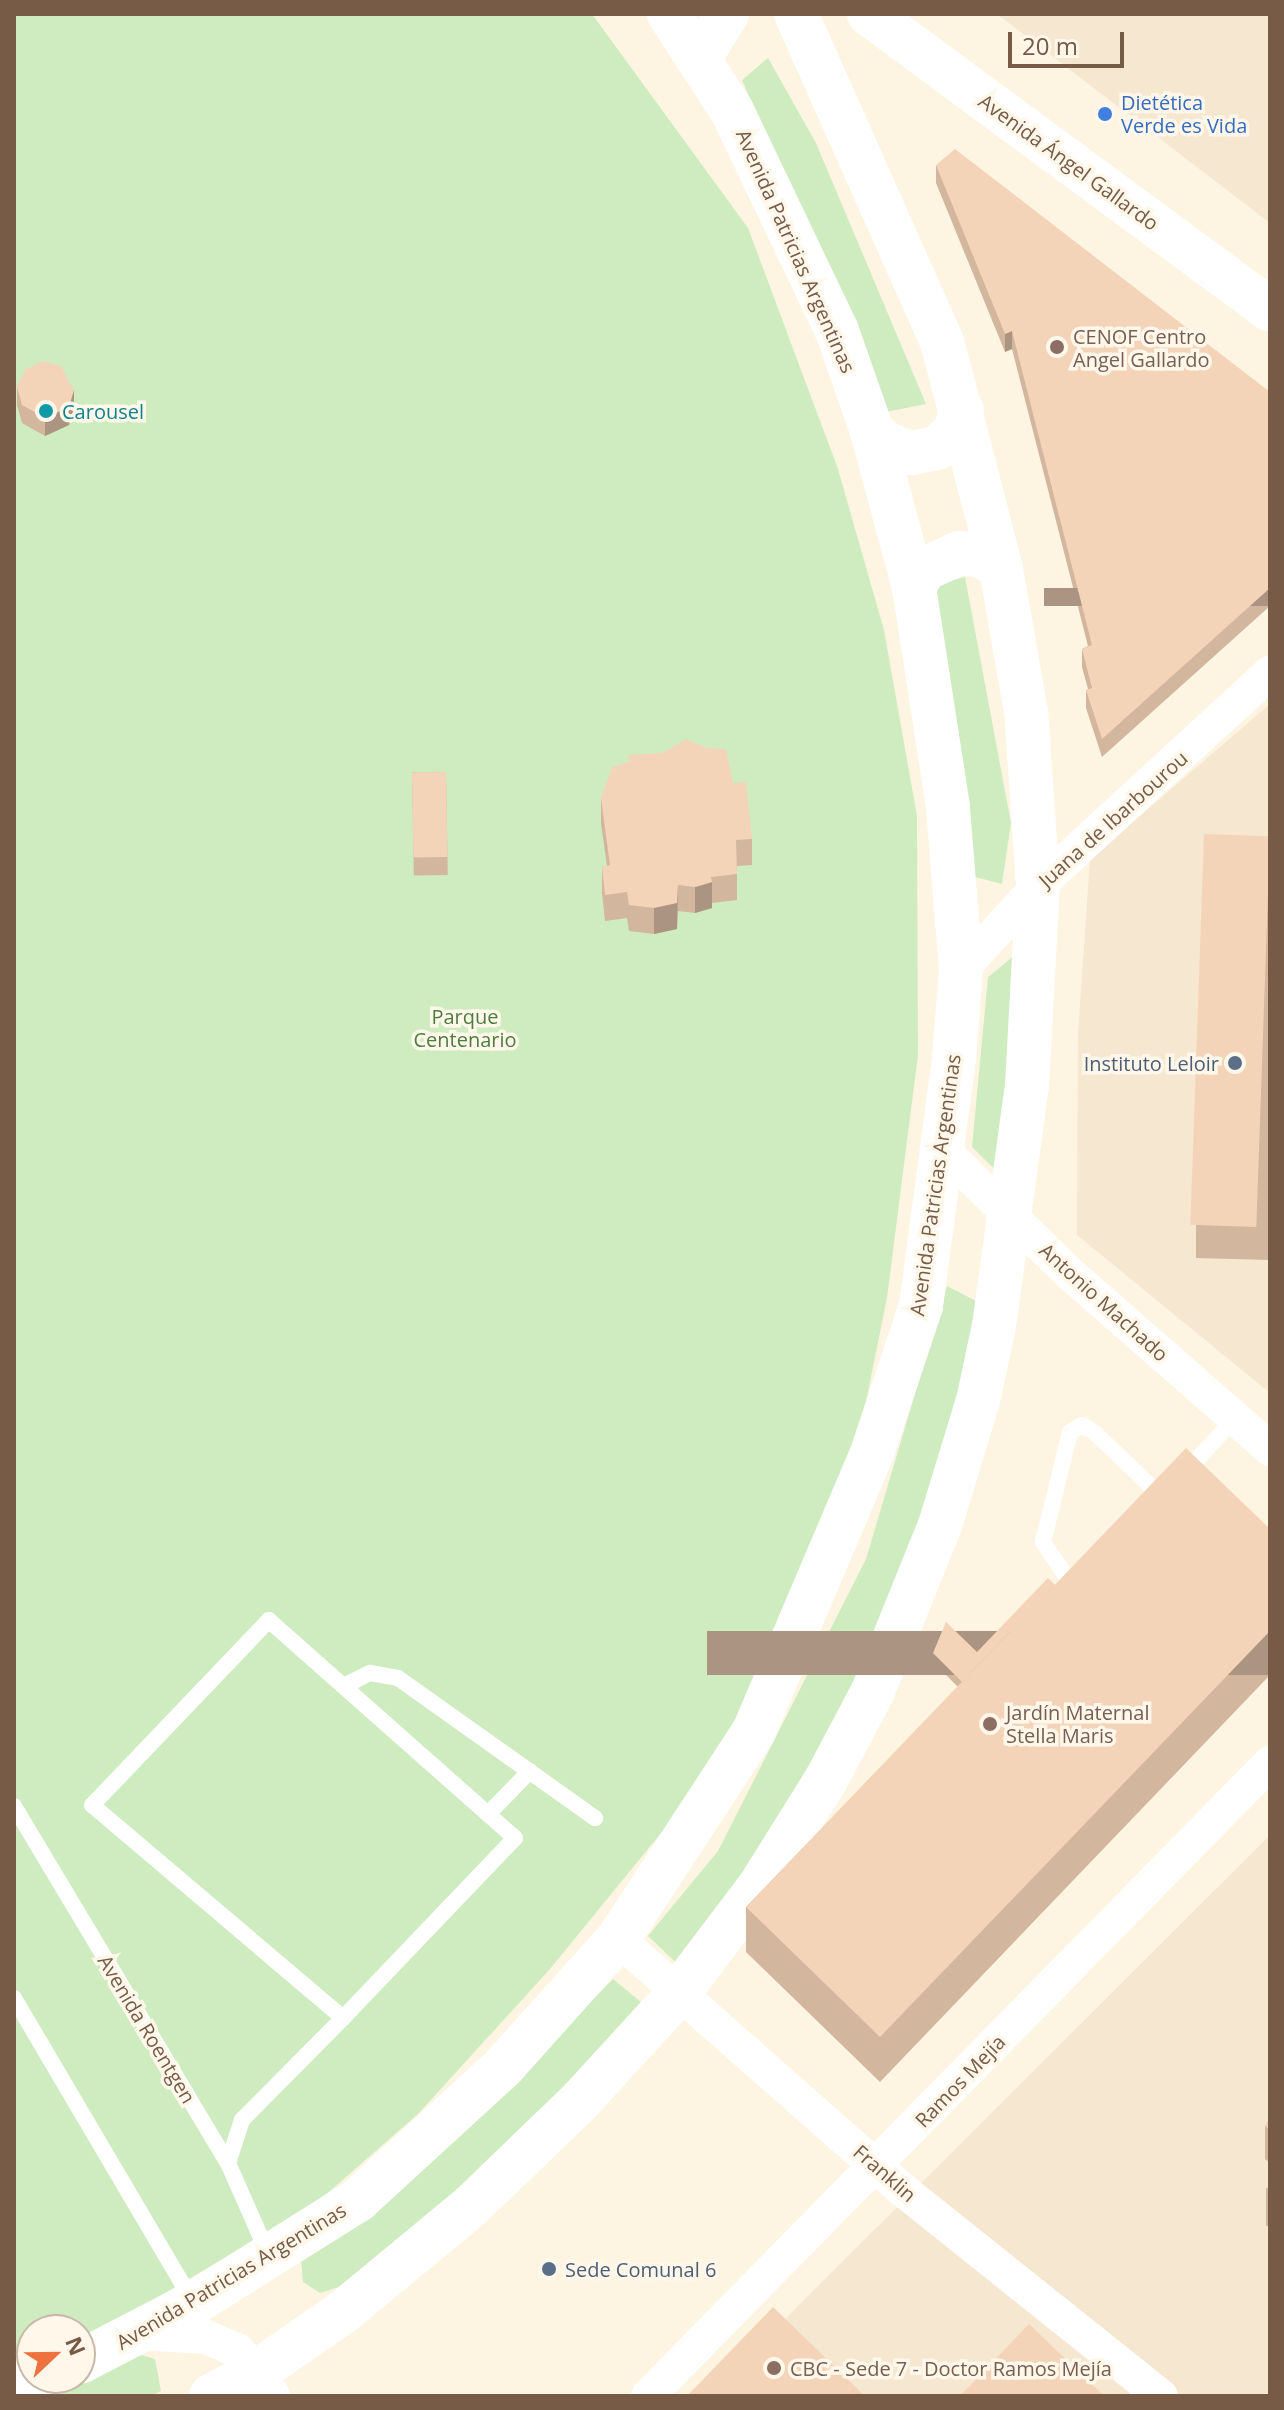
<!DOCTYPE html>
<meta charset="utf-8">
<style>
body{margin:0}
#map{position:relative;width:1284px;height:2410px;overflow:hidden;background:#fdf5e2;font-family:"Open Sans",sans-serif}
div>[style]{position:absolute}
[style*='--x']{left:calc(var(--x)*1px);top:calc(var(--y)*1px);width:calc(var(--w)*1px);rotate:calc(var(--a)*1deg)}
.residential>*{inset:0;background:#f5e7d0}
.green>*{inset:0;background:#cfecc0}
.service>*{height:16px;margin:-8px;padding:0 8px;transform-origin:8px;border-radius:8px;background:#fff}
.minor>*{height:34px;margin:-17px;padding:0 17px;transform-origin:17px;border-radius:17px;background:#fff}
.secondary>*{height:44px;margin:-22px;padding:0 22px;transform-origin:22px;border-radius:22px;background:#fff}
.wall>*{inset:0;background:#d2b69e;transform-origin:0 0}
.shaded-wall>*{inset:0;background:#ab9481;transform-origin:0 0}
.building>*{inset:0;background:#f4d4b8;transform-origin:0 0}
.dots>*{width:22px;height:22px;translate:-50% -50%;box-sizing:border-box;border:4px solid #fff8ea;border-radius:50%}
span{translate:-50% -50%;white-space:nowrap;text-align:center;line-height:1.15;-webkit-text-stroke:7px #fff8ea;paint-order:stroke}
.shop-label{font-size:20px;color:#366cbe}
.left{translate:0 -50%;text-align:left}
.street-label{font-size:20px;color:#775b47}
.education-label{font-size:20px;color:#785e54}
.culture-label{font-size:20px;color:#0d838f}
.park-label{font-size:20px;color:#4d7d3e}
.service-label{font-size:20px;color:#4e5e75}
.right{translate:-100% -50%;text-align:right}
.frame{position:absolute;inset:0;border:16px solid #775b47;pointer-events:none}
.north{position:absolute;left:16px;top:2314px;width:80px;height:80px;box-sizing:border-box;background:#fff8ea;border:2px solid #c9b9a9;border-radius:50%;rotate:68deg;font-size:22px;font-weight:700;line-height:32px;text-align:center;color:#775b47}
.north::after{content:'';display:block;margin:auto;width:28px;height:36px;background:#ee7240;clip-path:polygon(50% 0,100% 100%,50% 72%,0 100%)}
.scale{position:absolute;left:1008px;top:32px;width:116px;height:36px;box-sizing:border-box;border:4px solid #775b47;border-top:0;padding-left:10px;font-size:24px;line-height:28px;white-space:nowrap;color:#775b47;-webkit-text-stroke:6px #fff8ea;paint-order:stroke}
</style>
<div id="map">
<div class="residential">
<i style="clip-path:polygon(997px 14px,1270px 14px,1270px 223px)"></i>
<i style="clip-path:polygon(1270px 704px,1270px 1393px,1077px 1235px,1078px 1034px,1090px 859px)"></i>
<i style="clip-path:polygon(1270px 1835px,1270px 2396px,708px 2396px)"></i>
</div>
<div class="green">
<i style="clip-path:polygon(14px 14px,592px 14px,748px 228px,838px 469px,884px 630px,917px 816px,918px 1055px,887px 1298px,856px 1451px,728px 1751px,550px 1969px,418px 2114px,314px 2205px,101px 2331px,80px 2338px,80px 2330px,32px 2330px,32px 2354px,14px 2360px)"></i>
<i style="clip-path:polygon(768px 58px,816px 143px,926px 404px,886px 412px,742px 80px)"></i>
<i style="clip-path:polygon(965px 577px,1011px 823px,1002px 884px,975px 877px,929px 587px)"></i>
<i style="clip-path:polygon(1021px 950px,1013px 1187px,972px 1147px,988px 977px)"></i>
<i style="clip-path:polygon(947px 1286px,982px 1304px,912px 1564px,767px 1854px,687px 1973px,648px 1936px,718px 1851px,866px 1559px)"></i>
<i style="clip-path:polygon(613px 1979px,642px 2003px,549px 2108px,470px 2181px,339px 2287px,320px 2293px,303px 2282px,301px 2260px,538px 2055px)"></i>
<i style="clip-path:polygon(141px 2355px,155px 2359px,161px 2391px,150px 2396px,45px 2396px)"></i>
</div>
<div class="service">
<i style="--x:1184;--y:1474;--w:74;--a:-47.7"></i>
<i style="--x:1083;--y:1581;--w:18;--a:-164"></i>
<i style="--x:1066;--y:1576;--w:41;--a:-124.1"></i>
<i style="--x:1043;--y:1542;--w:113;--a:-76.2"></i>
<i style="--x:1070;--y:1432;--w:14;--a:-30"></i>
<i style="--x:1082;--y:1425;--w:15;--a:32"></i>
<i style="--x:1095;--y:1433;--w:93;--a:43.7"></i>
<i style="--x:344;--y:1686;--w:29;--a:-27"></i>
<i style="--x:370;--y:1673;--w:28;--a:10"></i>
<i style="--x:398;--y:1678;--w:242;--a:35.4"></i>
<i style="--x:14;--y:1806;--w:416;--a:59.1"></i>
<i style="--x:228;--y:2163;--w:102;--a:66.2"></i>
<i style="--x:488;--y:1814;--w:60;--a:-45.7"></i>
<i style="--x:14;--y:1998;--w:351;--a:59.5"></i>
<i style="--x:228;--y:2163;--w:45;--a:-72"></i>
<i style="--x:242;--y:2120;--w:144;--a:-45.3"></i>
<i style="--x:343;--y:2018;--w:249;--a:-46.3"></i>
<i style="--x:515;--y:1838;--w:329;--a:-138.5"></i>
<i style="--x:269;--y:1620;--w:256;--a:133.7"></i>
<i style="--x:92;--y:1805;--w:329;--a:40.3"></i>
</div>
<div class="minor">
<i style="--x:961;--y:970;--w:114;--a:-47.5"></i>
<i style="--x:1038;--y:886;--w:315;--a:-42.6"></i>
<i style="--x:943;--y:1150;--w:175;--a:44.3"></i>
<i style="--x:1068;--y:1272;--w:269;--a:41.2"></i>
<i style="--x:618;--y:1939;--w:375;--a:41.4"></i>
<i style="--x:899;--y:2187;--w:335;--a:38.6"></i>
<i style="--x:141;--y:2333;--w:65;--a:3.5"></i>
<i style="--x:206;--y:2337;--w:34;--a:23"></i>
<i style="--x:237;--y:2350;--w:30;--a:45"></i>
<i style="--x:258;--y:2371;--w:29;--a:59"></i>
<i style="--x:648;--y:2396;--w:887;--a:-45.5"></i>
</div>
<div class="secondary">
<i style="--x:869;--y:14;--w:498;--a:36.4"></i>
<i style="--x:701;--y:56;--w:49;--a:-58.2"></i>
<i style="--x:872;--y:431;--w:20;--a:41"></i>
<i style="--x:887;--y:444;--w:26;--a:21"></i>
<i style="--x:911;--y:453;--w:26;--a:-11"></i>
<i style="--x:937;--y:448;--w:25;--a:-43"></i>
<i style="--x:955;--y:431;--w:22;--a:-72"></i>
<i style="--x:914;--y:587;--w:21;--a:-59"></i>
<i style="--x:925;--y:569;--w:38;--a:-25"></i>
<i style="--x:960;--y:553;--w:22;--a:8"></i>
<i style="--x:982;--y:556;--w:23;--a:34"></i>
<i style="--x:80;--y:2362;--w:128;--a:-27.4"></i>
<i style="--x:194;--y:2303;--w:194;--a:-32.1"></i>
<i style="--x:358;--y:2200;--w:197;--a:-42.5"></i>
<i style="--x:503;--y:2067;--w:172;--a:-48.1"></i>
<i style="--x:618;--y:1939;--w:249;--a:-56.8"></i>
<i style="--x:754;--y:1731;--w:305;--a:-67"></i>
<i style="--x:873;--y:1450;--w:152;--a:-71.6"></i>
<i style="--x:921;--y:1306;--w:249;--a:-82.4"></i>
<i style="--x:954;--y:1059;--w:89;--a:-85.5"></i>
<i style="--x:961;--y:970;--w:164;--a:-94.6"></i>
<i style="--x:948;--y:807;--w:223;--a:-98.8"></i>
<i style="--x:914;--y:587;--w:162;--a:-105.1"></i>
<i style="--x:872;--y:431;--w:106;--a:-109.3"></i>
<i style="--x:837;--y:331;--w:244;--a:-115.5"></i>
<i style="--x:732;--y:111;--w:116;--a:-123"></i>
<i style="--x:14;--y:2391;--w:34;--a:-23"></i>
<i style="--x:211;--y:2396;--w:53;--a:-28"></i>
<i style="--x:258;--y:2371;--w:103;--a:-34.8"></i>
<i style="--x:343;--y:2312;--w:166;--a:-39.6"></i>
<i style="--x:471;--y:2206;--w:151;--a:-43.9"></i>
<i style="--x:580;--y:2101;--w:144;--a:-47.5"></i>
<i style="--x:677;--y:1995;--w:136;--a:-52.8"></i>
<i style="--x:759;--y:1887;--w:128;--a:-58"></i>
<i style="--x:827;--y:1778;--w:98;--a:-62.1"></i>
<i style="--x:873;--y:1691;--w:179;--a:-68"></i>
<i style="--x:940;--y:1525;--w:130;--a:-73"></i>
<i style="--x:978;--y:1401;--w:77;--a:-78"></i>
<i style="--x:994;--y:1326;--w:242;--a:-82.2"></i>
<i style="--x:1027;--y:1086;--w:200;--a:-86.9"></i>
<i style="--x:1038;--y:886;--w:174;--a:-93.9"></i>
<i style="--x:1026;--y:712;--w:145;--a:-99.9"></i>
<i style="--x:1001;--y:569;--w:232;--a:-104.5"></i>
<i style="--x:943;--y:344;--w:361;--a:-114"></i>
</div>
<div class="wall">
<i style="clip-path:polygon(936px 165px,1270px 392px,1270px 606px,1102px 757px,1086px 708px,1086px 690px,1088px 689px,1082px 667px,1082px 649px,1088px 646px,1012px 349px,1005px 352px,936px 183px)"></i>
<i style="clip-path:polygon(17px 387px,74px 408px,69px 425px,45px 436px,22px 423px,17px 405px)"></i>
<i style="left:446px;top:772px;width:103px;height:34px;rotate:89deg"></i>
<i style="clip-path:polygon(733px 783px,752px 839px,752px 865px,737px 866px,737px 900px,712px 903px,712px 908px,695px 913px,678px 911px,677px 929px,654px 934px,629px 931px,627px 918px,605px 921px,602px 893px,602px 867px,607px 866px,601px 824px,601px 798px)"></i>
<i style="clip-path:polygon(1270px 836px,1270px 1260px,1196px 1258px,1196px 1225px)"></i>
<i style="clip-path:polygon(1270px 1529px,1270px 1675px,880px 2082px,746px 1952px,746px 1907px,958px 1687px,933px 1662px,933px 1653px,977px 1652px,1055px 1585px)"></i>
<i style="clip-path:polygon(1270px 2118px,1270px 2163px,1265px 2159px,1265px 2126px)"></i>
<i style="left:1270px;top:2188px;width:38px;height:4px;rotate:90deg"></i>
</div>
<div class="shaded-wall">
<i style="clip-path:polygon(1012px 331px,1012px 349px,1005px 352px,1005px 334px)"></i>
<i style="clip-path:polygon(74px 390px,74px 408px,69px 425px,45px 436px,45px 418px)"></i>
<i style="left:1270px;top:588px;width:18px;height:226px;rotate:90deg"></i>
<i style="clip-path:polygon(712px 882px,712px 908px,695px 913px,695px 887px)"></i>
<i style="clip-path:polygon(678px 885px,677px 929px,654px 934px,654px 908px)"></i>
<i style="left:1270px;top:1631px;width:44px;height:563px;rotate:90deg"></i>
</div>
<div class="building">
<i style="clip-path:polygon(955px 149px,1270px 392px,1270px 588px,1102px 739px,1086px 690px,1092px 688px,1082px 649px,1092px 645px,1012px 331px,1005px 334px,936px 165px)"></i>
<i style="clip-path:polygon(43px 361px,61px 366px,74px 390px,69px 407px,45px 418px,22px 405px,17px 387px,25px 370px)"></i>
<i style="clip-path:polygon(687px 739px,706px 748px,726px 749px,733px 783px,746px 782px,752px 839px,736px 840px,737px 874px,711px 877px,712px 882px,695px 887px,678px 885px,677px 903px,654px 908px,629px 905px,627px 892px,605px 895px,602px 867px,610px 865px,601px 798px,612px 767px,629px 762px,628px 755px,662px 753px)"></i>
<i style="left:446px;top:772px;width:85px;height:34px;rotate:89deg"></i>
<i style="left:1204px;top:834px;width:66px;height:391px;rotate:2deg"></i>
<i style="clip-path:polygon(1186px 1448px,1270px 1529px,1270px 1631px,880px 2037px,746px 1907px)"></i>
<i style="clip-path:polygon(1048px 1578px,1055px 1585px,962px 1682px,933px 1653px,946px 1622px,977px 1652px)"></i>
<i style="clip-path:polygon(1270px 2118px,1270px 2130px,1265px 2126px)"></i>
<i style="clip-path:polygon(773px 2307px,865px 2396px,687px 2396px)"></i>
<i style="clip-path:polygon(1029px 2324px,1104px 2396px,960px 2396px)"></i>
</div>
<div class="dots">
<i style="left:1105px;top:114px;background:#3f7fe0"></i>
<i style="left:1057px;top:347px;background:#8d6e63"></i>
<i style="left:46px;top:411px;background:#0f9aa8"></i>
<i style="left:1235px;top:1063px;background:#5c6f8a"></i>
<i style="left:990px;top:1724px;background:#8d6e63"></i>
<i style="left:549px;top:2269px;background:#5c6f8a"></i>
<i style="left:774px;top:2368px;background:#8d6e63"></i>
</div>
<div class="shop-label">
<span class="left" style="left:1121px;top:114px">Dietética<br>Verde es Vida</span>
</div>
<div class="street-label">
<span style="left:1069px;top:162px;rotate:36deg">Avenida Ángel Gallardo</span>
<span style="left:796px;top:251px;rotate:66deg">Avenida Patricias Argentinas</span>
<span style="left:1113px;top:819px;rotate:-42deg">Juana de Ibarbourou</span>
<span style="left:935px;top:1185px;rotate:-82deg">Avenida Patricias Argentinas</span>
<span style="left:1104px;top:1302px;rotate:42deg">Antonio Machado</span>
<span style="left:147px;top:2029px;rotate:59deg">Avenida Roentgen</span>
<span style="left:960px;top:2081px;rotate:-46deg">Ramos Mejía</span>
<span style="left:885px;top:2173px;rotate:41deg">Franklin</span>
<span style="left:231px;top:2276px;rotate:-31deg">Avenida Patricias Argentinas</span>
</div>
<div class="education-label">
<span class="left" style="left:1073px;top:348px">CENOF Centro<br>Angel Gallardo</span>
<span class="left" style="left:1006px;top:1724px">Jardín Maternal<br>Stella Maris</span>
<span class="left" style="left:790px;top:2368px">CBC - Sede 7 - Doctor Ramos Mejía</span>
</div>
<div class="culture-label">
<span class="left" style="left:62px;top:411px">Carousel</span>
</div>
<div class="park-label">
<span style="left:465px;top:1028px">Parque<br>Centenario</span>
</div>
<div class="service-label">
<span class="right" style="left:1219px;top:1063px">Instituto Leloir</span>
<span class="left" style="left:565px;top:2269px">Sede Comunal 6</span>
</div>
<div class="frame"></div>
<div class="north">N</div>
<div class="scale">20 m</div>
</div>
